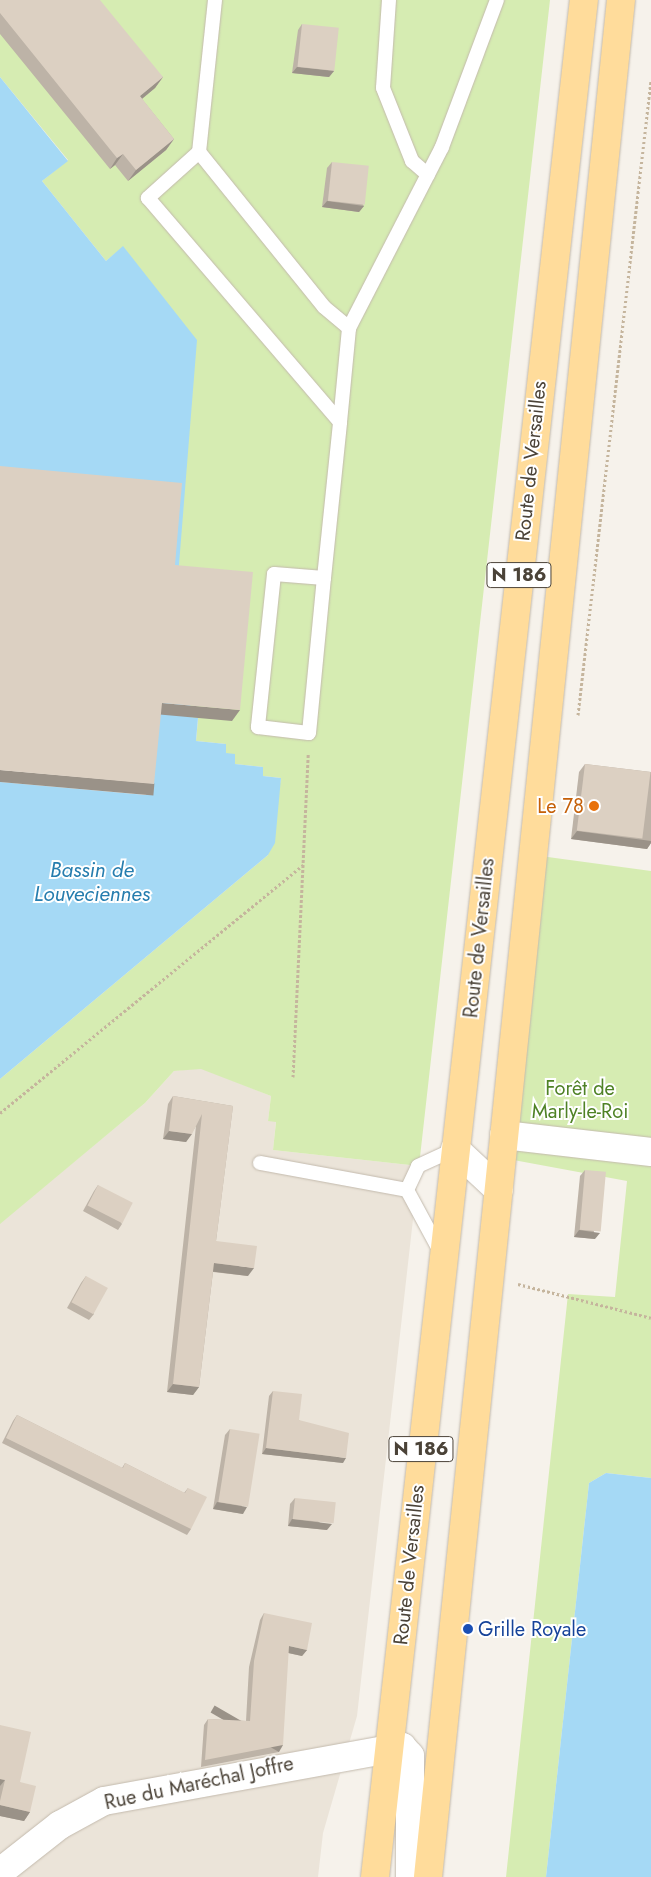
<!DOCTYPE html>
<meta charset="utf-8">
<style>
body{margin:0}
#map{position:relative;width:651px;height:1877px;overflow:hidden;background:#f6f2eb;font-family:Jost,sans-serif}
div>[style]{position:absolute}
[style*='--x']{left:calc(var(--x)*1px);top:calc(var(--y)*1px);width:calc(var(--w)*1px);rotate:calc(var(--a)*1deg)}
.residential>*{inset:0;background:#ebe4d9}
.green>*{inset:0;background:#d6ecb2}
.water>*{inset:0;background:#a5d9f5}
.path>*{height:3px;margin-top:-1.5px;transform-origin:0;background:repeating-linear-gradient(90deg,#c5b59d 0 2.5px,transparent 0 5px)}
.roads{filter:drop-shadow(0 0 1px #c3baad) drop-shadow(0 0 1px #c3baad)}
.lane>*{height:14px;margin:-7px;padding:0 7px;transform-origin:7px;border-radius:7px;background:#fff}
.street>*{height:28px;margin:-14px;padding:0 14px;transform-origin:14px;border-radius:14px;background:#fff}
.primary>*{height:28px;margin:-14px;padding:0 14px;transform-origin:14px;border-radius:14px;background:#ffdc9b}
.wall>*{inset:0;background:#bdb3a7}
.shaded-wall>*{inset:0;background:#9a9288;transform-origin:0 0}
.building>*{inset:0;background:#dcd0c2;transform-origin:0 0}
.dots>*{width:14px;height:14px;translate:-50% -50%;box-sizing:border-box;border:2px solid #fff;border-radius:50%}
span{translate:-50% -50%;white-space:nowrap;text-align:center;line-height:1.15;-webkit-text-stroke:4px #fff;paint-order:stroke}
.shield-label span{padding:1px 4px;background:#fff;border:1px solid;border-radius:4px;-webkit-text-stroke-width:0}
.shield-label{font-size:19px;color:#4b4338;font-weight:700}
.street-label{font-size:20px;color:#4b4338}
.food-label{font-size:20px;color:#c56008}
.right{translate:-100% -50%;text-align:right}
.park-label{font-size:20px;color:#4f8226}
.transit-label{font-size:20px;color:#164399}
.left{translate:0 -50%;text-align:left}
.water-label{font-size:21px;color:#267dae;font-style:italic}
</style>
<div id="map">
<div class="residential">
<i style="clip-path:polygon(201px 1068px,271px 1096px,268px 1121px,276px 1121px,273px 1150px,419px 1166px,357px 1716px,323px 1833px,318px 1877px,0 1877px,0 1223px,145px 1103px,174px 1071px)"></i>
</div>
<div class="green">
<i style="clip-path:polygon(0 0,550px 0,419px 1166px,273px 1150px,276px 1122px,268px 1121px,271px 1096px,201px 1069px,174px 1071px,145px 1103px,0 1224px,0 1079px,268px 855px,281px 778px,263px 776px,263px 767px,235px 764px,226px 753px,226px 744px,196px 741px,198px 719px,190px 717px,178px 578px,123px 247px,106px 261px,42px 181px,68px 160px,0 77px)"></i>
<i style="clip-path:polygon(533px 855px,651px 871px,651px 1478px,606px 1473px,589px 1483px,546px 1877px,506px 1877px,568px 1294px,615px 1297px,627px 1181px,502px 1158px)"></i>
</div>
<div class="water">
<i style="clip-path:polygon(0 77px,68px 161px,42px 181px,106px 261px,123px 246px,197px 340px,178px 577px,0 478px)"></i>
<i style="clip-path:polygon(158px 673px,191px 706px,190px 717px,198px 718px,196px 741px,226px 744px,226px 753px,235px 754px,235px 764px,263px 767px,263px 776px,281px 778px,275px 843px,268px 855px,0 1079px,0 782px,146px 795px)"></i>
<i style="clip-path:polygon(606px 1473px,651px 1478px,651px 1877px,546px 1877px,589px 1483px)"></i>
</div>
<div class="path">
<i style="--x:578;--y:715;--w:639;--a:-83.44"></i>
<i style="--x:293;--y:1077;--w:323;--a:-87.3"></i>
<i style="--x:0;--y:1113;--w:392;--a:-39.3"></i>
<i style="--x:518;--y:1284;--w:137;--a:14.3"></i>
</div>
<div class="roads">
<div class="lane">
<i style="--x:215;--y:0;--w:153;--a:96"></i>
<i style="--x:199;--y:152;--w:199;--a:51.1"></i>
<i style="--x:324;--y:307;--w:33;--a:40"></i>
<i style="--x:389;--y:0;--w:88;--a:93.9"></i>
<i style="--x:383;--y:88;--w:79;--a:68.3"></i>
<i style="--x:412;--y:161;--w:21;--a:41"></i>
<i style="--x:199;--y:152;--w:69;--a:138"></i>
<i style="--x:148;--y:198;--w:295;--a:49.4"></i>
<i style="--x:324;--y:578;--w:50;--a:-175.4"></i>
<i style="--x:274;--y:574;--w:154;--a:96"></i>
<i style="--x:258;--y:727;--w:51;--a:6.7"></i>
<i style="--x:309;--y:733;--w:156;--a:-84.5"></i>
<i style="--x:324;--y:578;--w:157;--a:-84.1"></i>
<i style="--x:340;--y:422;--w:94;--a:-84.5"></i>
<i style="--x:349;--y:328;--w:203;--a:-62.8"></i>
<i style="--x:442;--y:147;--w:157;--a:-69.5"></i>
<i style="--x:260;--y:1163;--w:149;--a:10.4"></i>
<i style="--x:407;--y:1190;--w:72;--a:61.6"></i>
<i style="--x:407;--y:1190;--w:26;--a:-65"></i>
<i style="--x:418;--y:1166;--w:41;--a:-24.7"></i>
</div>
<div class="street">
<i style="--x:504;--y:1135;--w:148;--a:6.6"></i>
<i style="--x:455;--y:1149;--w:60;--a:43"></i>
<i style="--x:0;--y:1872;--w:76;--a:-38.1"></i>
<i style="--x:60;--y:1825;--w:50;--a:-28.6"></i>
<i style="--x:104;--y:1801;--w:303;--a:-10.3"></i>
<i style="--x:402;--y:1747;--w:12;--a:48"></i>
<i style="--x:410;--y:1756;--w:121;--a:90"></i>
</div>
<div class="primary">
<i style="--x:375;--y:1877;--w:1889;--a:-83.65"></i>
<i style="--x:428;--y:1877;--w:1887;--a:-84.13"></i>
</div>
</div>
<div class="wall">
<i style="clip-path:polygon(0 0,163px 77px,155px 88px,142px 99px,174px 139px,166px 150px,128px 181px,115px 165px,110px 169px,0 34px)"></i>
<i style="clip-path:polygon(302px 24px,334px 71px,329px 77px,292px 73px,298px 30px)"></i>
<i style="clip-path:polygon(332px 162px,364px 206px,359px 212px,322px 207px,327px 168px)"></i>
<i style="clip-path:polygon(585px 764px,651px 772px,651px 843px,647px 849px,571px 839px,579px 772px)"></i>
<i style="clip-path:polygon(173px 1096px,233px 1106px,216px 1241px,248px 1276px,213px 1272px,199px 1387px,193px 1395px,167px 1392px,196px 1126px,186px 1142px,163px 1139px,168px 1104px)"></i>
<i style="clip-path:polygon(585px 1170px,595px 1239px,574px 1237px,580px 1176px)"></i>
<i style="clip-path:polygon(98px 1185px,122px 1224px,118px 1230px,83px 1211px,94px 1191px)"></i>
<i style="clip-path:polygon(86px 1276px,94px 1314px,89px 1320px,67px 1308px,81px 1283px)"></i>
<i style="clip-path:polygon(273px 1391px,299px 1420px,343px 1463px,262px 1454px,269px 1396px)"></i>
<i style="clip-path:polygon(17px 1415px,122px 1468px,125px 1463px,184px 1493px,188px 1488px,191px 1529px,187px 1535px,2px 1443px,13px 1421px)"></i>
<i style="clip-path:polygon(230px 1429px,243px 1514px,213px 1509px,225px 1435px)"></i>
<i style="clip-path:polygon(295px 1498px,327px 1530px,288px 1526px,290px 1504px)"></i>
<i style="clip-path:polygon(264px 1613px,307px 1650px,302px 1656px,288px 1653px,279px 1752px,201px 1767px,204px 1725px,208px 1719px,246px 1721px,249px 1667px,260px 1620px)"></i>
<i style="clip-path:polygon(0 1725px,20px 1782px,30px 1812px,24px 1821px,0 1816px)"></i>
</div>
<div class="shaded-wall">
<i style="clip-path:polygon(297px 67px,334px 71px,329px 77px,292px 73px)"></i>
<i style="clip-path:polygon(163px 77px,155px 88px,132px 107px,140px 96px)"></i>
<i style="clip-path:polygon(174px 139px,166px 150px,128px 181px,136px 170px)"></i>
<i style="clip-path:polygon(123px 154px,115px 165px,110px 169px,117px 158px)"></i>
<i style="clip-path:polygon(327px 201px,364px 206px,359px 212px,322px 207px)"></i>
<i style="clip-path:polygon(162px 703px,240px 710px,232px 721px,154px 714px)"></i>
<i style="left:0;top:770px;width:155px;height:12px;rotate:5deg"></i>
<i style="clip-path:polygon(577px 831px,651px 841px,651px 843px,647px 849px,571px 839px)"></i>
<i style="clip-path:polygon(169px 1131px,192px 1134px,186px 1142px,163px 1139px)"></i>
<i style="clip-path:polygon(579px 1230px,600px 1233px,595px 1239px,574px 1237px)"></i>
<i style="clip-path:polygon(214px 1263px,254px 1268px,248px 1276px,208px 1271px)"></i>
<i style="clip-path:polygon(173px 1384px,199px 1387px,193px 1395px,167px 1392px)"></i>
<i style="clip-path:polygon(266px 1448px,346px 1458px,343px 1463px,262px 1454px)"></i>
<i style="clip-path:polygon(217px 1502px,247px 1507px,243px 1514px,213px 1509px)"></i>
<i style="clip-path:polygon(292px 1519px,332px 1524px,327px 1530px,288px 1526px)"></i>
<i style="clip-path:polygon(289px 1646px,307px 1650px,302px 1656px,284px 1652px)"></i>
<i style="left:283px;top:1745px;width:8px;height:79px;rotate:120deg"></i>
<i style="clip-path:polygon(0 1779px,5px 1780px,0 1786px)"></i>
<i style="clip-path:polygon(0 1805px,30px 1812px,24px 1821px,0 1816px)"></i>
</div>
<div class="building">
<i style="clip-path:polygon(0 0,100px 0,163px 77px,140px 96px,174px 139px,136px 170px,123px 154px,117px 158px,0 13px)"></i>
<i style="left:302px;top:24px;width:37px;height:43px;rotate:6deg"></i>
<i style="left:332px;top:162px;width:37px;height:39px;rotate:6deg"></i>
<i style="clip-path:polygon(0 466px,182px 483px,175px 565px,253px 572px,240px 710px,162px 703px,154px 784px,0 770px)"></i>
<i style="left:585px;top:764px;width:66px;height:67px;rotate:7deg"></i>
<i style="clip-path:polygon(173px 1096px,233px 1106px,216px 1241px,257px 1246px,254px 1268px,214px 1263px,199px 1387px,173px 1384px,202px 1114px,192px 1134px,169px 1131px)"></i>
<i style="left:585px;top:1170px;width:21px;height:60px;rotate:5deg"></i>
<i style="left:98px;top:1185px;width:39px;height:23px;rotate:27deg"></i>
<i style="left:86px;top:1276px;width:25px;height:30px;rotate:29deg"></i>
<i style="clip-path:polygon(273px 1391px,302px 1394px,299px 1420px,349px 1433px,346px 1458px,266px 1448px)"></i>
<i style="clip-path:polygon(17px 1415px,123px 1468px,125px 1463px,185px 1493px,188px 1488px,207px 1497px,191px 1529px,6px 1438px)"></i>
<i style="left:230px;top:1429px;width:30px;height:74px;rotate:9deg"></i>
<i style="left:295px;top:1498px;width:41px;height:21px;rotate:6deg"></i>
<i style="clip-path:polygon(264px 1613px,312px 1623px,307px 1650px,289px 1646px,283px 1745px,205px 1760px,208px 1719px,250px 1721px,254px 1661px)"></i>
<i style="clip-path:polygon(0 1725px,31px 1732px,20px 1782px,36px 1786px,30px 1812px,0 1805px,0 1801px,5px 1780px,0 1779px)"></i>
</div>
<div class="dots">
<i style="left:594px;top:806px;background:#e8710a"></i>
<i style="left:468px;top:1629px;background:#1a4fb4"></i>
</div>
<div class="shield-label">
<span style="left:519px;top:575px">N 186</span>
<span style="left:421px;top:1449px">N 186</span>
</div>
<div class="street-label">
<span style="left:531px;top:461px;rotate:-84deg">Route de Versailles</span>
<span style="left:479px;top:938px;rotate:-84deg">Route de Versailles</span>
<span style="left:409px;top:1565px;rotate:-84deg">Route de Versailles</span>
<span style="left:199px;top:1783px;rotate:-12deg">Rue du Maréchal Joffre</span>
</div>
<div class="food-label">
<span class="right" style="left:584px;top:806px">Le 78</span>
</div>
<div class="park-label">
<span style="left:580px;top:1100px">Forêt de<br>Marly-le-Roi</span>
</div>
<div class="transit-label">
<span class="left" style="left:478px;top:1629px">Grille Royale</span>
</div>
<div class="water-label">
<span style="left:92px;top:882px">Bassin de<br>Louveciennes</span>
</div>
</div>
